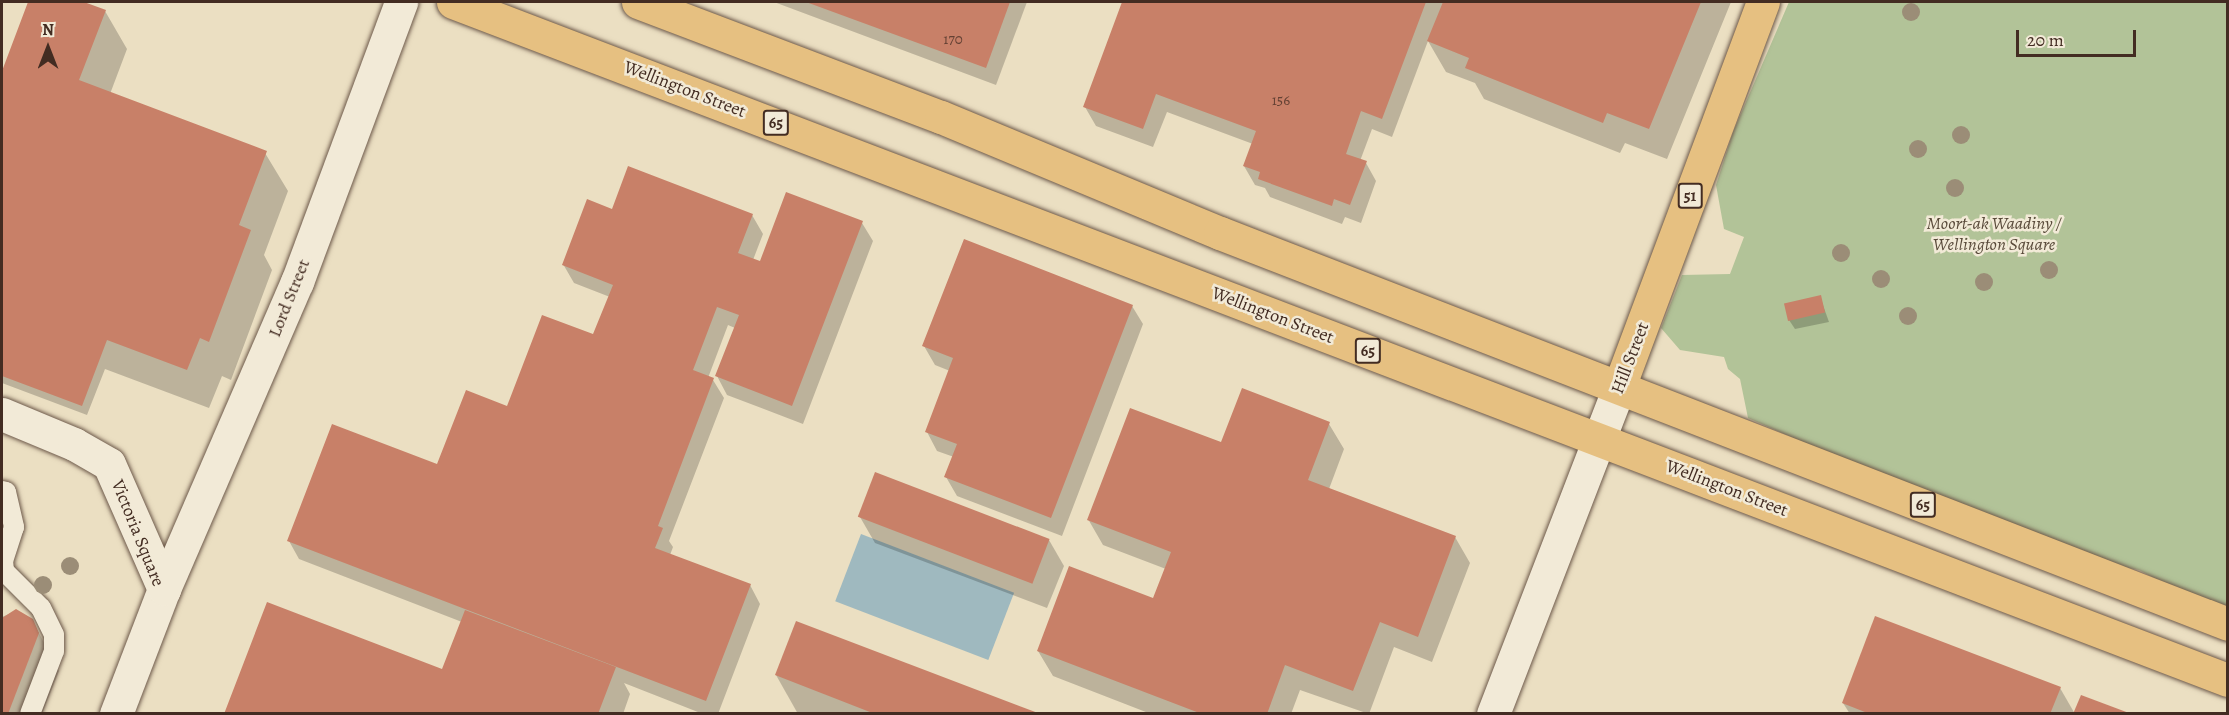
<!DOCTYPE html>
<style>
body{margin:0}
#map{position:relative;width:2229px;height:715px;overflow:hidden;background:#ebdfc2;font-family:Alegreya,serif}
div>[style]{position:absolute}
[style*='--x']{left:calc(var(--x)*1px);top:calc(var(--y)*1px);width:calc(var(--w)*1px);rotate:calc(var(--a)*1deg)}
.green>*{inset:0;background:#b2c398}
.water>*{inset:0;background:#9fb9bf;transform-origin:0 0}
.shadow>*{inset:0;background:#0003}
.building>*{inset:0;background:#c88068;transform-origin:0 0}
.roads{filter:drop-shadow(0 0 2px #6d594a) drop-shadow(0 0 2px #6d594a)}
.service>*{height:20px;margin:-10px;padding:0 10px;transform-origin:10px;border-radius:10px;background:#f2ead7}
.minor>*{height:33px;margin:-16.5px;padding:0 16.5px;transform-origin:16.5px;border-radius:16.5px;background:#f2ead7}
.secondary>*{height:33px;margin:-16.5px;padding:0 16.5px;transform-origin:16.5px;border-radius:16.5px;background:#f2ead7}
.primary>*{height:33px;margin:-16.5px;padding:0 16.5px;transform-origin:16.5px;border-radius:16.5px;background:#e6c081}
.trees>*{width:18px;height:18px;margin:-9px;border-radius:50%;background:#9b8d77}
span{translate:-50% -50%;white-space:nowrap;text-align:center;line-height:1.15;-webkit-text-stroke:5px #f2ead7;paint-order:stroke}
.number-label{font-size:15px;color:#644134}
.number-label span{-webkit-text-stroke-width:0}
.shield-label span{padding:2px 4px;background:#f2ead7;border:2px solid;border-radius:4px;-webkit-text-stroke-width:0}
.shield-label{font-size:16px;color:#432c22;font-weight:700}
.street-label{font-size:18px;color:#432c22}
.park-label{font-size:18px;color:#594a3a;font-style:italic}
.frame{position:absolute;inset:0;border:3px solid #432c22;pointer-events:none}
.north{position:absolute;left:18px;top:18px;width:60px;height:60px;-webkit-text-stroke:4px #f2ead7;paint-order:stroke;rotate:0deg;font-size:16px;font-weight:700;line-height:24px;text-align:center;color:#432c22}
.north::after{content:'';display:block;margin:auto;width:21px;height:27px;background:#432c22;clip-path:polygon(50% 0,100% 100%,50% 72%,0 100%)}
.scale{position:absolute;left:2016px;top:30px;width:120px;height:27px;box-sizing:border-box;border:3px solid #432c22;border-top:0;padding-left:8px;font-size:18px;line-height:21px;white-space:nowrap;color:#432c22;-webkit-text-stroke:4px #f2ead7;paint-order:stroke}
</style>
<div id="map">
<div class="green">
<i style="clip-path:polygon(1789px 2px,2227px 2px,2227px 617px,2139px 570px,2061px 555px,1748px 418px,1740px 379px,1728px 369px,1724px 357px,1680px 350px,1661px 328px,1682px 275px,1730px 274px,1744px 237px,1724px 229px,1716px 185px,1733px 132px)"></i>
</div>
<div class="water">
<i style="left:861px;top:534px;width:164px;height:72px;rotate:21deg"></i>
</div>
<div class="shadow">
<i style="clip-path:polygon(30px 2px,80px 2px,105px 11px,127px 49px,110px 94px,265px 153px,288px 191px,264px 255px,272px 270px,231px 380px,222px 376px,209px 408px,105px 369px,87px 415px,2px 383px,2px 75px)"></i>
<i style="clip-path:polygon(774px 2px,1027px 2px,996px 85px)"></i>
<i style="clip-path:polygon(1124px 2px,1731px 2px,1667px 159px,1625px 143px,1620px 153px,1484px 99px,1475px 83px,1446px 72px,1428px 41px,1392px 137px,1372px 129px,1360px 161px,1366px 163px,1376px 181px,1361px 223px,1345px 217px,1342px 224px,1270px 197px,1265px 188px,1255px 185px,1244px 166px,1253px 144px,1167px 112px,1153px 147px,1096px 126px,1085px 107px)"></i>
<i style="clip-path:polygon(613px 211px,752px 215px,763px 234px,753px 260px,761px 263px,862px 223px,873px 241px,803px 424px,727px 395px,717px 376px,735px 328px,728px 325px,708px 378px,713px 380px,724px 398px,669px 541px,673px 547px,670px 555px,750px 585px,760px 604px,718px 714px,703px 714px,624px 683px,630px 694px,623px 714px,225px 714px,443px 671px,462px 622px,299px 559px,289px 541px,438px 466px,594px 336px,610px 297px,574px 283px,563px 264px)"></i>
<i style="clip-path:polygon(1820px 297px,1829px 322px,1795px 329px,1789px 320px)"></i>
<i style="clip-path:polygon(1132px 306px,1143px 324px,1062px 536px,957px 496px,946px 477px,954px 457px,937px 451px,927px 432px,950px 371px,935px 365px,924px 346px)"></i>
<i style="clip-path:polygon(1329px 424px,1344px 449px,1329px 489px,1455px 537px,1470px 563px,1432px 662px,1394px 647px,1369px 714px,1300px 690px,1291px 714px,1151px 714px,1053px 676px,1038px 651px,1153px 600px,1166px 569px,1103px 545px,1088px 519px,1222px 444px)"></i>
<i style="clip-path:polygon(860px 517px,1049px 540px,1064px 566px,1047px 608px,875px 543px)"></i>
<i style="clip-path:polygon(16px 611px,32px 620px,59px 671px,42px 714px,2px 714px,2px 617px)"></i>
<i style="clip-path:polygon(776px 675px,1034px 714px,798px 714px)"></i>
<i style="clip-path:polygon(2060px 688px,2075px 714px,1850px 714px,1843px 703px)"></i>
</div>
<div class="building">
<i style="clip-path:polygon(28px 2px,84px 2px,106px 10px,79px 80px,267px 151px,239px 225px,251px 230px,209px 342px,200px 338px,187px 370px,107px 340px,82px 406px,2px 376px,2px 71px)"></i>
<i style="clip-path:polygon(806px 2px,1010px 2px,986px 68px)"></i>
<i style="clip-path:polygon(1122px 2px,1426px 2px,1382px 119px,1361px 111px,1346px 154px,1367px 161px,1350px 205px,1334px 199px,1332px 206px,1258px 179px,1260px 172px,1243px 166px,1256px 131px,1156px 94px,1143px 129px,1083px 107px)"></i>
<i style="clip-path:polygon(1443px 2px,1701px 2px,1649px 129px,1607px 113px,1603px 123px,1465px 68px,1469px 58px,1427px 41px)"></i>
<i style="clip-path:polygon(628px 166px,753px 214px,738px 253px,760px 261px,786px 192px,863px 221px,792px 406px,715px 376px,739px 315px,717px 307px,693px 370px,714px 378px,658px 526px,663px 528px,655px 548px,751px 584px,706px 701px,287px 541px,332px 424px,437px 464px,466px 390px,507px 406px,542px 315px,593px 334px,613px 285px,562px 265px,587px 199px,612px 209px)"></i>
<i style="clip-path:polygon(964px 239px,1133px 305px,1051px 518px,944px 477px,957px 444px,925px 432px,953px 358px,922px 346px)"></i>
<i style="left:1821px;top:295px;width:18px;height:38px;rotate:77deg"></i>
<i style="clip-path:polygon(1242px 388px,1330px 422px,1308px 480px,1456px 536px,1418px 637px,1380px 622px,1353px 691px,1285px 665px,1267px 714px,1202px 714px,1037px 651px,1069px 566px,1153px 598px,1171px 552px,1087px 520px,1130px 408px,1221px 442px)"></i>
<i style="left:875px;top:472px;width:187px;height:48px;rotate:21deg"></i>
<i style="clip-path:polygon(267px 602px,442px 669px,465px 610px,616px 667px,598px 714px,224px 714px)"></i>
<i style="clip-path:polygon(16px 609px,33px 619px,39px 633px,8px 714px,2px 714px,2px 618px)"></i>
<i style="clip-path:polygon(1875px 616px,2061px 687px,2050px 714px,1870px 714px,1842px 703px)"></i>
<i style="clip-path:polygon(796px 621px,1038px 713px,1038px 714px,875px 714px,775px 675px)"></i>
<i style="clip-path:polygon(2081px 695px,2129px 713px,2129px 714px,2073px 714px)"></i>
</div>
<div class="roads">
<div class="service">
<i style="--x:2;--y:491;--w:4;--a:14"></i>
<i style="--x:6;--y:492;--w:36;--a:77"></i>
<i style="--x:14;--y:527;--w:35;--a:108"></i>
<i style="--x:3;--y:560;--w:11;--a:85"></i>
<i style="--x:4;--y:571;--w:52;--a:45"></i>
<i style="--x:41;--y:608;--w:30;--a:64"></i>
<i style="--x:54;--y:635;--w:16;--a:90"></i>
<i style="--x:54;--y:651;--w:67;--a:110.9"></i>
</div>
<div class="minor">
<i style="--x:2;--y:414;--w:78;--a:22.6"></i>
<i style="--x:74;--y:444;--w:40;--a:29.7"></i>
<i style="--x:109;--y:464;--w:137;--a:66.3"></i>
</div>
<div class="secondary">
<i style="--x:116;--y:714;--w:134;--a:-69"></i>
<i style="--x:164;--y:589;--w:335;--a:-66.6"></i>
<i style="--x:297;--y:282;--w:299;--a:-69.6"></i>
<i style="--x:1493;--y:714;--w:350;--a:-68.9"></i>
</div>
<div class="primary">
<i style="--x:453;--y:2;--w:1900;--a:20.91"></i>
<i style="--x:638;--y:2;--w:324;--a:20.8"></i>
<i style="--x:941;--y:117;--w:302;--a:22.6"></i>
<i style="--x:1220;--y:233;--w:1081;--a:21.2"></i>
<i style="--x:1619;--y:387;--w:411;--a:-69.5"></i>
</div>
</div>
<div class="trees">
<i style="left:1911px;top:12px"></i>
<i style="left:1961px;top:135px"></i>
<i style="left:1918px;top:149px"></i>
<i style="left:1955px;top:188px"></i>
<i style="left:1841px;top:253px"></i>
<i style="left:2049px;top:270px"></i>
<i style="left:1881px;top:279px"></i>
<i style="left:1984px;top:282px"></i>
<i style="left:1908px;top:316px"></i>
<i style="left:70px;top:566px"></i>
<i style="left:43px;top:585px"></i>
</div>
<div class="number-label">
<span style="left:953px;top:40px">170</span>
<span style="left:1281px;top:101px">156</span>
</div>
<div class="shield-label">
<span style="left:776px;top:123px">65</span>
<span style="left:1690px;top:196px">51</span>
<span style="left:1368px;top:351px">65</span>
<span style="left:1923px;top:505px">65</span>
</div>
<div class="street-label">
<span style="left:685px;top:89px;rotate:21deg">Wellington Street</span>
<span style="left:289px;top:298px;rotate:-68deg">Lord Street</span>
<span style="left:1273px;top:315px;rotate:21deg">Wellington Street</span>
<span style="left:1630px;top:358px;rotate:-69deg">Hill Street</span>
<span style="left:1727px;top:488px;rotate:21deg">Wellington Street</span>
<span style="left:138px;top:533px;rotate:68deg">Victoria Square</span>
</div>
<div class="park-label">
<span style="left:1994px;top:234px">Moort-ak Waadiny /<br>Wellington Square</span>
</div>
<div class="frame"></div>
<div class="north">N</div>
<div class="scale">20 m</div>
</div>
